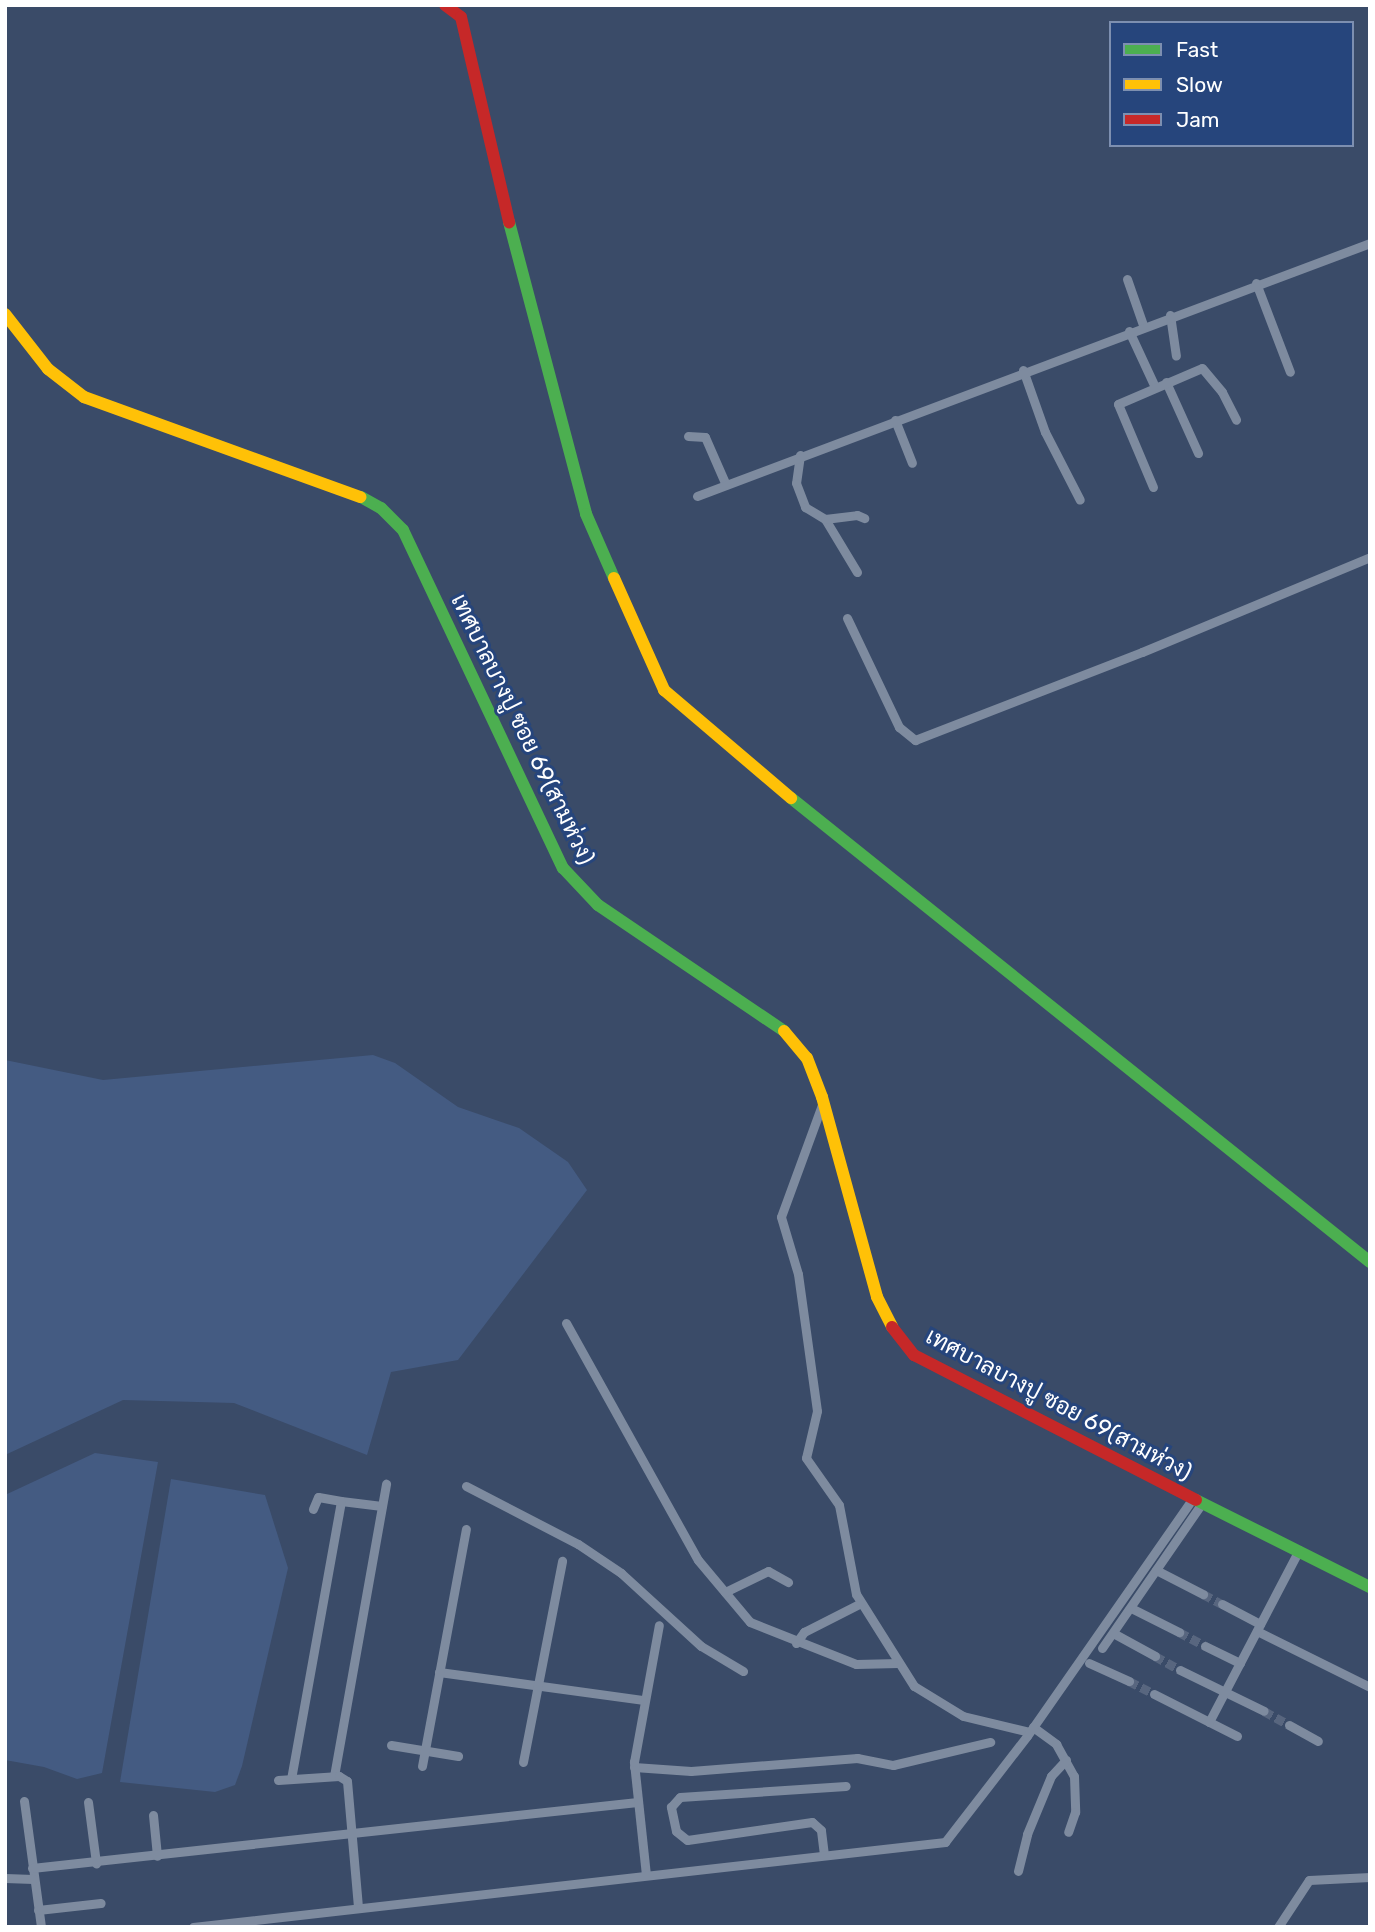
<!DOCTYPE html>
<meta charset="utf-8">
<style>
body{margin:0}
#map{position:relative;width:1375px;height:1932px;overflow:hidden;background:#3a4b68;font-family:Rubik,Sarabun,sans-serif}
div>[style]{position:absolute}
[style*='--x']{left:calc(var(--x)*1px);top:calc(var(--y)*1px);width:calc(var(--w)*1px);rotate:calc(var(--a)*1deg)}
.water>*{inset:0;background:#445b82}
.street-tunnel>*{height:9px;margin-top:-4.5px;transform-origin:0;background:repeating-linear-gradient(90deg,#58667f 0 9px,transparent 0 13.5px)}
.street>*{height:9px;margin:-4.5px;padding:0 4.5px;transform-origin:4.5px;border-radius:4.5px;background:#7e8b9f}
.fast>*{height:12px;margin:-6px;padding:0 6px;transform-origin:6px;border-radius:6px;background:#4caf50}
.slow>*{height:12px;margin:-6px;padding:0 6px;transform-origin:6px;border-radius:6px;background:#ffc107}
.jam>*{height:12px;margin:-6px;padding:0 6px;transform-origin:6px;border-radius:6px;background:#c62828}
span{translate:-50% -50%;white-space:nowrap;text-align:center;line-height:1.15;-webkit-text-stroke:6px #26457c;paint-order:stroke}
.street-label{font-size:23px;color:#fff}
.frame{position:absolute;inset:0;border:7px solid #fff;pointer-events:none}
.legend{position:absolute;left:1109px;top:21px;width:245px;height:126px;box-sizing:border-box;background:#26457c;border:2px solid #7d8fb0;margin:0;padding:9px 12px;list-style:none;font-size:21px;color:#fff}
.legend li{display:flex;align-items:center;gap:14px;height:35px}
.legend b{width:35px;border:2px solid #7d8fb0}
</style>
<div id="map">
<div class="water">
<i style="clip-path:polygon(373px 1055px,395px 1063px,458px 1107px,519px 1128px,568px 1162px,587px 1190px,458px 1360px,391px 1372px,367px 1455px,234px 1403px,123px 1400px,5px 1455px,5px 1060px,103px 1080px)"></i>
<i style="clip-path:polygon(95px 1453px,158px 1462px,102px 1773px,77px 1779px,44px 1767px,5px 1760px,5px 1495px)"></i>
<i style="clip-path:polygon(171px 1479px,265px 1495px,288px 1568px,242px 1766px,235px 1785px,215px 1792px,120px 1782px)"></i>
</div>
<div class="street-tunnel">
<i style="--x:1203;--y:1594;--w:21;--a:28"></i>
<i style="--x:1179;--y:1632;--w:30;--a:28"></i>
<i style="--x:1155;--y:1656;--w:29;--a:29"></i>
<i style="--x:1129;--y:1681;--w:28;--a:27"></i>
<i style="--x:1264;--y:1711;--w:29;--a:29"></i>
</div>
<div class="street">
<i style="--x:1127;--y:279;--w:49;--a:70.8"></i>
<i style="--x:1256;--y:283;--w:95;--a:69.1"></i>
<i style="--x:1170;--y:315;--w:41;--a:81.7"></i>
<i style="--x:1129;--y:331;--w:62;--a:65.1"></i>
<i style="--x:1023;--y:370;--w:66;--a:70.5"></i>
<i style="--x:1045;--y:432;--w:76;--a:62.8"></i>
<i style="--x:1166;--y:382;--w:78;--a:65.7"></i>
<i style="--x:895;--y:420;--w:46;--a:68.4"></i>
<i style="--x:688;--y:436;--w:17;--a:3"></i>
<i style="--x:705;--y:437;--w:52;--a:66.4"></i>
<i style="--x:800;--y:455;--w:28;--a:98"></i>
<i style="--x:796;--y:483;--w:26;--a:69"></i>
<i style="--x:805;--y:507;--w:23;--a:31"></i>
<i style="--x:825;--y:519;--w:62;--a:58.9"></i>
<i style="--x:1153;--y:487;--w:90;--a:-112.9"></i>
<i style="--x:1118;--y:404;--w:91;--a:-23.2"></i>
<i style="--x:1202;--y:368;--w:31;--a:50"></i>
<i style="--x:1222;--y:392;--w:31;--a:63"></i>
<i style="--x:697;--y:496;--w:719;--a:-20.6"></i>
<i style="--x:825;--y:519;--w:32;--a:-7"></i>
<i style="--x:857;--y:515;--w:8;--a:23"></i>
<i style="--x:847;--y:618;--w:121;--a:64.5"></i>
<i style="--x:899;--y:727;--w:21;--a:39"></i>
<i style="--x:915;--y:740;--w:243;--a:-21.2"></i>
<i style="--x:1142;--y:652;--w:247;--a:-22.6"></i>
<i style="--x:823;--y:1102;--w:122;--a:110.1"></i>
<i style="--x:781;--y:1217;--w:59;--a:73.4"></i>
<i style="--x:798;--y:1274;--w:138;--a:82.1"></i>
<i style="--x:817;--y:1411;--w:48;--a:103.2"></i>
<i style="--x:806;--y:1458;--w:57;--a:54.9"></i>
<i style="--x:839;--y:1505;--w:91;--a:79.2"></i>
<i style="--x:856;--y:1594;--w:109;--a:57.8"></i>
<i style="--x:914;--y:1686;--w:57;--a:31.5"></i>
<i style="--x:963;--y:1716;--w:68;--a:13.6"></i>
<i style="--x:566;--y:1323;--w:271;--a:60.9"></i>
<i style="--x:698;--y:1560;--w:81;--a:50"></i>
<i style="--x:750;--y:1622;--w:114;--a:21.6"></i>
<i style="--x:856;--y:1664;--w:42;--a:-1.4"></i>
<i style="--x:466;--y:1486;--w:126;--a:27.4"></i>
<i style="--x:578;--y:1544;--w:52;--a:34"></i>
<i style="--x:621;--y:1573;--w:108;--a:42.4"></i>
<i style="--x:701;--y:1646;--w:49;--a:30.8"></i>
<i style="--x:341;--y:1501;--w:41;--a:7"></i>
<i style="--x:1156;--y:1570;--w:53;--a:27.1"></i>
<i style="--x:725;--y:1592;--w:48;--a:-26"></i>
<i style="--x:768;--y:1571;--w:23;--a:29"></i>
<i style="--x:1222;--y:1604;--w:43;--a:27.8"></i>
<i style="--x:1131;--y:1608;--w:54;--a:26.6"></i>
<i style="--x:1257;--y:1631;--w:126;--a:26.4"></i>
<i style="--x:1113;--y:1633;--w:48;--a:28.7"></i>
<i style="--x:796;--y:1643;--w:14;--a:-54"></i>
<i style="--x:804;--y:1632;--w:64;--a:-27"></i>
<i style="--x:1205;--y:1646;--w:39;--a:26"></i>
<i style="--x:1102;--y:1648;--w:176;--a:-55.4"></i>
<i style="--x:1089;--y:1663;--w:44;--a:24.2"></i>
<i style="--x:1180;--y:1670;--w:93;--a:26"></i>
<i style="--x:439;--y:1672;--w:207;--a:7.8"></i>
<i style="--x:1154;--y:1694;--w:93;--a:26.8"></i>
<i style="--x:1209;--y:1722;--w:194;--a:-62.4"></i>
<i style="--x:1289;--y:1725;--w:33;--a:29"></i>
<i style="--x:1033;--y:1727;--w:29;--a:36"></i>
<i style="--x:1056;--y:1744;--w:37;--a:61"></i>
<i style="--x:1074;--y:1776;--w:36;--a:88"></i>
<i style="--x:1075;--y:1812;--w:21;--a:109"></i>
<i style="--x:391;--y:1745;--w:68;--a:9.3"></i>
<i style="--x:523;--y:1762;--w:205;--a:-79"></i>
<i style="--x:422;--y:1766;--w:241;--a:-79.5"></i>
<i style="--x:634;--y:1767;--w:57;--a:4"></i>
<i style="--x:691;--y:1771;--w:167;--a:-4.5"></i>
<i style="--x:857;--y:1758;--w:37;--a:11"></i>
<i style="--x:893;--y:1765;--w:100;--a:-13.3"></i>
<i style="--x:334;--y:1776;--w:297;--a:-79.9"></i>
<i style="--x:291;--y:1779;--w:282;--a:-79.8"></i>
<i style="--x:341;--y:1501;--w:23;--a:-170"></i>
<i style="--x:318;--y:1497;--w:13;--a:113"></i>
<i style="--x:278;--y:1780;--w:61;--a:-3.8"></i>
<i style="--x:339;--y:1776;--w:9;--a:32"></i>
<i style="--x:347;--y:1781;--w:126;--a:85"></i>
<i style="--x:24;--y:1801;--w:127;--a:82.3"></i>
<i style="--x:88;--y:1802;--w:62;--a:82.5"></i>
<i style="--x:153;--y:1815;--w:41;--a:84.4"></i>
<i style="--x:824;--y:1855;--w:25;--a:-97"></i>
<i style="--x:821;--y:1830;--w:12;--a:-138"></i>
<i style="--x:812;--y:1822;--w:126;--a:171.8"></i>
<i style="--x:687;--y:1840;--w:14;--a:-141"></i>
<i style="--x:676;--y:1831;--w:25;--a:-102"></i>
<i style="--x:671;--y:1807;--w:13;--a:-48"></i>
<i style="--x:680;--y:1797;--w:166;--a:-3.8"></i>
<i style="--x:32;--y:1868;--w:609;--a:-6.23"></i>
<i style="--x:1018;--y:1871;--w:38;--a:-76"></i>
<i style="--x:1027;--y:1834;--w:63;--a:-67.5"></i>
<i style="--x:1051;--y:1776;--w:22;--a:-47"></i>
<i style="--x:646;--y:1875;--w:114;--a:-96.1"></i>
<i style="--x:634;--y:1762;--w:139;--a:-79.7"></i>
<i style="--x:5;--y:1878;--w:28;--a:2"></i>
<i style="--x:38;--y:1910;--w:63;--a:-6.3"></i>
<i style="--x:193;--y:1927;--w:757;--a:-6.45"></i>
<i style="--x:945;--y:1842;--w:134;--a:-52.3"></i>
<i style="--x:1027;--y:1736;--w:290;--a:-55.1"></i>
<i style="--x:1278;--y:1927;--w:56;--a:-56.6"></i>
<i style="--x:1309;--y:1880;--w:61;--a:-2.8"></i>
</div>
<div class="fast">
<i style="--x:509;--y:222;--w:302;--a:75.2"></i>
<i style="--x:586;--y:514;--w:70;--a:66.4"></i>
<i style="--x:361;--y:497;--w:23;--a:29"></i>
<i style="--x:381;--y:508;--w:31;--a:45"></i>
<i style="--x:403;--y:530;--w:374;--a:64.7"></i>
<i style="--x:563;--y:868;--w:51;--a:46.6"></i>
<i style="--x:598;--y:905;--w:225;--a:34.1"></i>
<i style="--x:791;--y:798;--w:742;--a:38.71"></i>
<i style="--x:1196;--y:1500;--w:195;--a:26.6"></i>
</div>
<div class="slow">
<i style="--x:5;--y:314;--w:70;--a:52"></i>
<i style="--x:48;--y:369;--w:46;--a:37.9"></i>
<i style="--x:84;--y:397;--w:294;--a:19.9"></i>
<i style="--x:614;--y:578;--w:123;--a:65.9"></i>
<i style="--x:664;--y:690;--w:167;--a:40.4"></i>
<i style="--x:784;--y:1031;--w:35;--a:50"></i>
<i style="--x:807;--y:1058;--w:42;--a:69"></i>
<i style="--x:822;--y:1097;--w:207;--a:74.6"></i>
<i style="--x:877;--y:1297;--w:34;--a:63"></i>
</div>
<div class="jam">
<i style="--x:445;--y:5;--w:20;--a:37"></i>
<i style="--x:461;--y:17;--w:211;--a:76.8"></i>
<i style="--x:892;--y:1327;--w:36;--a:52"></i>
<i style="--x:914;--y:1355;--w:317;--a:27.2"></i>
</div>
<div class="street-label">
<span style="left:523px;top:729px;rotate:64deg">เทศบาลบางปู ซอย 69(สามห่วง)</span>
<span style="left:1059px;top:1404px;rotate:28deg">เทศบาลบางปู ซอย 69(สามห่วง)</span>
</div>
<div class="frame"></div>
<ul class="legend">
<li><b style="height:9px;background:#4caf50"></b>Fast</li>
<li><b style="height:9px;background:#ffc107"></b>Slow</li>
<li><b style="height:9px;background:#c62828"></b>Jam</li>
</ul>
</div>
